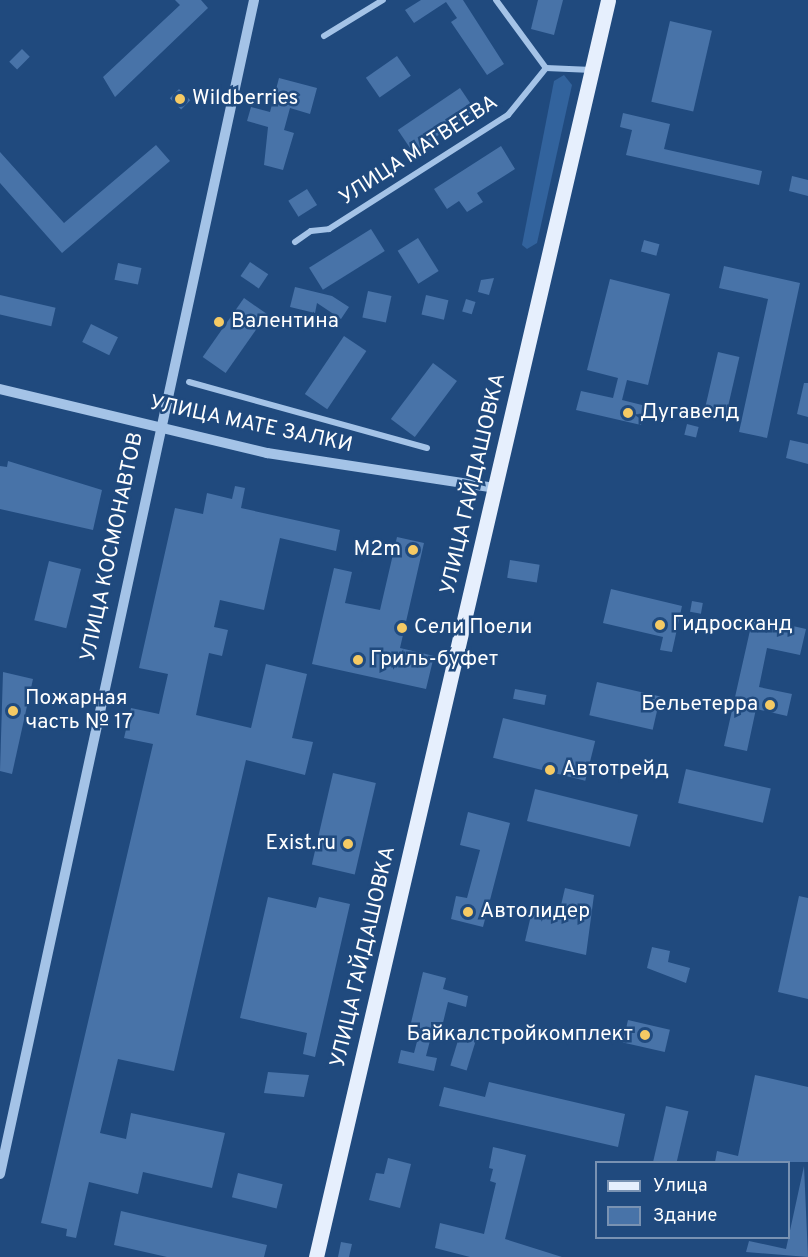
<!DOCTYPE html>
<meta charset="utf-8">
<style>
body{margin:0}
#map{position:relative;width:808px;height:1257px;overflow:hidden;background:#204a7e;font-family:Overpass,sans-serif}
div>[style]{position:absolute}
[style*='--x']{left:calc(var(--x)*1px);top:calc(var(--y)*1px);width:calc(var(--w)*1px);rotate:calc(var(--a)*1deg)}
.green>*{inset:0;background:#32639d}
.building>*{inset:0;background:#4873a8;transform-origin:0 0}
.minor>*{height:6px;margin:-3px;padding:0 3px;transform-origin:3px;border-radius:3px;background:#a4c3e7}
.tertiary>*{height:10px;margin:-5px;padding:0 5px;transform-origin:5px;border-radius:5px;background:#a4c3e7}
.primary>*{height:15px;margin:-7.5px;padding:0 7.5px;transform-origin:7.5px;border-radius:7.5px;background:#e6effd}
.dots>*{width:16px;height:16px;translate:-50% -50%;box-sizing:border-box;border:3px solid #204a7e;border-radius:50%}
span{translate:-50% -50%;white-space:nowrap;text-align:center;line-height:1.15;-webkit-text-stroke:5px #204a7e;paint-order:stroke}
.poi-label{font-size:21px;color:#fff}
.left{translate:0 -50%;text-align:left}
.right{translate:-100% -50%;text-align:right}
.street-label{font-size:21px;color:#fff}
.legend{position:absolute;left:595px;top:1161px;width:195px;height:78px;box-sizing:border-box;background:#204a7e;border:2px solid #7992b2;margin:0;padding:8px 10px;list-style:none;font-size:18px;color:#fff}
.legend li{display:flex;align-items:center;gap:12px;height:30px}
.legend b{width:30px;border:2px solid #7992b2}
</style>
<div id="map">
<div class="green">
<i style="clip-path:polygon(564px 75px,572px 85px,537px 243px,527px 249px,522px 245px,554px 81px)"></i>
</div>
<div class="building">
<i style="clip-path:polygon(175px 0,201px 0,208px 8px,115px 97px,103px 77px,180px 5px)"></i>
<i style="clip-path:polygon(421px 0,463px 0,504px 64px,487px 75px,451px 22px,457px 18px,446px 2px,414px 23px,405px 10px)"></i>
<i style="clip-path:polygon(538px 0,563px 0,554px 35px,531px 29px)"></i>
<i style="left:670px;top:21px;width:43px;height:83px;rotate:13deg"></i>
<i style="left:22px;top:49px;width:11px;height:18px;rotate:45deg"></i>
<i style="left:397px;top:56px;width:24px;height:38px;rotate:55deg"></i>
<i style="clip-path:polygon(279px 78px,317px 88px,310px 114px,290px 108px,284px 130px,294px 133px,283px 170px,264px 165px,268px 127px,247px 121px,251px 107px,270px 112px)"></i>
<i style="left:460px;top:88px;width:27px;height:75px;rotate:56deg"></i>
<i style="left:179px;top:89px;width:16px;height:13px;rotate:45deg"></i>
<i style="clip-path:polygon(623px 113px,670px 124px,664px 149px,762px 171px,759px 185px,626px 155px,632px 130px,620px 127px)"></i>
<i style="clip-path:polygon(156px 145px,170px 161px,62px 253px,0 183px,0 152px,64px 223px)"></i>
<i style="clip-path:polygon(501px 146px,515px 169px,477px 193px,483px 202px,467px 212px,459px 201px,447px 209px,434px 189px)"></i>
<i style="clip-path:polygon(792px 176px,808px 180px,808px 196px,789px 191px)"></i>
<i style="left:307px;top:189px;width:19px;height:22px;rotate:58deg"></i>
<i style="left:371px;top:229px;width:26px;height:73px;rotate:58deg"></i>
<i style="left:418px;top:238px;width:39px;height:24px;rotate:58deg"></i>
<i style="left:644px;top:240px;width:16px;height:12px;rotate:15deg"></i>
<i style="left:250px;top:262px;width:22px;height:17px;rotate:34deg"></i>
<i style="left:118px;top:263px;width:24px;height:17px;rotate:12deg"></i>
<i style="clip-path:polygon(724px 266px,800px 283px,767px 438px,739px 432px,768px 299px,719px 288px)"></i>
<i style="clip-path:polygon(494px 278px,489px 295px,478px 292px,481px 280px)"></i>
<i style="clip-path:polygon(610px 279px,670px 294px,648px 385px,627px 380px,622px 400px,646px 406px,641px 425px,576px 410px,581px 391px,613px 398px,618px 378px,587px 370px)"></i>
<i style="clip-path:polygon(295px 287px,332px 296px,349px 307px,341px 319px,317px 303px,315px 313px,290px 307px)"></i>
<i style="left:368px;top:291px;width:24px;height:27px;rotate:12deg"></i>
<i style="left:0;top:295px;width:57px;height:19px;rotate:13deg"></i>
<i style="left:426px;top:295px;width:23px;height:20px;rotate:13deg"></i>
<i style="left:244px;top:298px;width:28px;height:72px;rotate:35deg"></i>
<i style="left:466px;top:299px;width:10px;height:13px;rotate:17deg"></i>
<i style="left:91px;top:324px;width:30px;height:20px;rotate:26deg"></i>
<i style="left:344px;top:336px;width:27px;height:70px;rotate:34deg"></i>
<i style="left:718px;top:352px;width:22px;height:60px;rotate:13deg"></i>
<i style="left:433px;top:363px;width:30px;height:70px;rotate:37deg"></i>
<i style="clip-path:polygon(804px 383px,808px 383px,808px 417px,797px 414px)"></i>
<i style="left:687px;top:424px;width:12px;height:11px;rotate:14deg"></i>
<i style="clip-path:polygon(790px 440px,808px 444px,808px 464px,786px 458px)"></i>
<i style="clip-path:polygon(8px 461px,102px 490px,93px 530px,0 509px,0 466px,7px 467px)"></i>
<i style="clip-path:polygon(235px 486px,245px 488px,241px 508px,340px 530px,336px 551px,280px 538px,264px 610px,220px 600px,214px 627px,228px 630px,222px 656px,209px 653px,196px 715px,251px 728px,266px 664px,307px 674px,292px 738px,313px 742px,305px 775px,246px 760px,174px 1071px,118px 1059px,100px 1133px,126px 1139px,131px 1113px,225px 1133px,212px 1188px,143px 1172px,138px 1194px,89px 1182px,76px 1238px,66px 1236px,67px 1229px,41px 1223px,153px 744px,124px 738px,131px 708px,159px 714px,168px 674px,139px 668px,175px 508px,203px 514px,207px 493px,232px 499px)"></i>
<i style="clip-path:polygon(397px 537px,424px 543px,400px 648px,434px 656px,426px 689px,312px 664px,334px 568px,352px 572px,345px 603px,380px 610px)"></i>
<i style="left:510px;top:560px;width:30px;height:18px;rotate:9deg"></i>
<i style="left:49px;top:561px;width:33px;height:61px;rotate:14deg"></i>
<i style="clip-path:polygon(611px 589px,682px 606px,672px 652px,660px 650px,663px 637px,603px 623px)"></i>
<i style="left:692px;top:601px;width:11px;height:11px;rotate:10deg"></i>
<i style="clip-path:polygon(753px 617px,806px 629px,800px 655px,767px 648px,759px 687px,792px 694px,787px 716px,756px 709px,747px 751px,724px 746px)"></i>
<i style="clip-path:polygon(3px 672px,33px 679px,12px 774px,0 771px)"></i>
<i style="left:597px;top:682px;width:65px;height:34px;rotate:13deg"></i>
<i style="left:515px;top:689px;width:32px;height:10px;rotate:11deg"></i>
<i style="left:503px;top:718px;width:95px;height:41px;rotate:14deg"></i>
<i style="left:686px;top:769px;width:87px;height:35px;rotate:13deg"></i>
<i style="left:333px;top:773px;width:44px;height:94px;rotate:13deg"></i>
<i style="left:535px;top:789px;width:106px;height:33px;rotate:14deg"></i>
<i style="clip-path:polygon(468px 812px,510px 823px,483px 927px,451px 919px,456px 896px,467px 898px,480px 850px,460px 845px)"></i>
<i style="clip-path:polygon(565px 888px,594px 895px,586px 955px,525px 941px,532px 911px,558px 918px)"></i>
<i style="clip-path:polygon(799px 896px,808px 898px,808px 999px,778px 992px)"></i>
<i style="clip-path:polygon(268px 897px,316px 908px,319px 897px,350px 904px,315px 1057px,303px 1054px,307px 1033px,240px 1018px)"></i>
<i style="clip-path:polygon(652px 947px,670px 951px,668px 962px,690px 968px,686px 983px,647px 968px)"></i>
<i style="clip-path:polygon(423px 972px,446px 978px,443px 989px,468px 996px,466px 1007px,448px 1002px,440px 1035px,432px 1033px,426px 1056px,437px 1058px,434px 1071px,398px 1063px,401px 1050px,414px 1053px,420px 1030px,410px 1027px)"></i>
<i style="left:628px;top:1020px;width:43px;height:23px;rotate:13deg"></i>
<i style="left:460px;top:1034px;width:17px;height:33px;rotate:17deg"></i>
<i style="clip-path:polygon(268px 1072px,309px 1075px,304px 1097px,264px 1093px)"></i>
<i style="clip-path:polygon(755px 1075px,808px 1087px,808px 1162px,715px 1162px,717px 1151px,738px 1156px)"></i>
<i style="clip-path:polygon(489px 1082px,625px 1114px,618px 1147px,439px 1106px,444px 1087px,485px 1097px)"></i>
<i style="left:666px;top:1106px;width:23px;height:57px;rotate:13deg"></i>
<i style="clip-path:polygon(493px 1147px,526px 1155px,505px 1239px,562px 1257px,470px 1257px,435px 1248px,440px 1223px,484px 1234px,496px 1183px,490px 1181px,493px 1169px,489px 1168px)"></i>
<i style="clip-path:polygon(388px 1158px,411px 1164px,400px 1208px,369px 1200px,376px 1173px,384px 1174px)"></i>
<i style="clip-path:polygon(804px 1166px,808px 1257px,746px 1252px,749px 1241px,786px 1249px)"></i>
<i style="left:238px;top:1173px;width:46px;height:25px;rotate:14deg"></i>
<i style="clip-path:polygon(121px 1211px,267px 1245px,264px 1257px,167px 1257px,114px 1245px)"></i>
<i style="clip-path:polygon(341px 1242px,352px 1244px,349px 1257px,338px 1257px)"></i>
</div>
<div class="minor">
<i style="--x:496;--y:0;--w:84;--a:53.7"></i>
<i style="--x:546;--y:68;--w:46;--a:2.5"></i>
<i style="--x:324;--y:36;--w:69;--a:-31.4"></i>
<i style="--x:295;--y:242;--w:19;--a:-35"></i>
<i style="--x:311;--y:231;--w:18;--a:-6"></i>
<i style="--x:329;--y:229;--w:212;--a:-32.5"></i>
<i style="--x:508;--y:115;--w:60;--a:-51"></i>
<i style="--x:189;--y:382;--w:247;--a:15.5"></i>
</div>
<div class="tertiary">
<i style="--x:0;--y:389;--w:275;--a:13.5"></i>
<i style="--x:267;--y:453;--w:232;--a:8.7"></i>
<i style="--x:0;--y:1174;--w:1201;--a:-77.79"></i>
</div>
<div class="primary">
<i style="--x:316;--y:1257;--w:1290;--a:-76.92"></i>
</div>
<div class="dots">
<i style="left:180px;top:99px;background:#f5ca64"></i>
<i style="left:219px;top:322px;background:#f5ca64"></i>
<i style="left:628px;top:413px;background:#f5ca64"></i>
<i style="left:413px;top:550px;background:#f5ca64"></i>
<i style="left:660px;top:625px;background:#f5ca64"></i>
<i style="left:402px;top:628px;background:#f5ca64"></i>
<i style="left:358px;top:660px;background:#f5ca64"></i>
<i style="left:770px;top:705px;background:#f5ca64"></i>
<i style="left:13px;top:711px;background:#f5ca64"></i>
<i style="left:550px;top:770px;background:#f5ca64"></i>
<i style="left:348px;top:844px;background:#f5ca64"></i>
<i style="left:468px;top:912px;background:#f5ca64"></i>
<i style="left:645px;top:1035px;background:#f5ca64"></i>
</div>
<div class="poi-label">
<span class="left" style="left:192px;top:99px">Wildberries</span>
<span class="left" style="left:231px;top:322px">Валентина</span>
<span class="left" style="left:640px;top:413px">Дугавелд</span>
<span class="right" style="left:401px;top:550px">М2m</span>
<span class="left" style="left:672px;top:625px">Гидросканд</span>
<span class="left" style="left:414px;top:628px">Сели Поели</span>
<span class="left" style="left:370px;top:660px">Гриль-буфет</span>
<span class="left" style="left:25px;top:711px">Пожарная<br>часть № 17</span>
<span class="right" style="left:758px;top:705px">Бельетерра</span>
<span class="left" style="left:562px;top:770px">Автотрейд</span>
<span class="right" style="left:336px;top:844px">Exist.ru</span>
<span class="left" style="left:480px;top:912px">Автолидер</span>
<span class="right" style="left:633px;top:1035px">Байкалстройкомплект</span>
</div>
<div class="street-label">
<span style="left:419px;top:151px;rotate:-33deg">УЛИЦА МАТВЕЕВА</span>
<span style="left:251px;top:425px;rotate:12deg">УЛИЦА МАТЕ ЗАЛКИ</span>
<span style="left:474px;top:484px;rotate:-77deg">УЛИЦА ГАЙДАШОВКА</span>
<span style="left:113px;top:547px;rotate:-78deg">УЛИЦА КОСМОНАВТОВ</span>
<span style="left:364px;top:957px;rotate:-77deg">УЛИЦА ГАЙДАШОВКА</span>
</div>
<ul class="legend">
<li><b style="height:8px;background:#e6effd"></b>Улица</li>
<li><b style="height:16px;background:#4873a8"></b>Здание</li>
</ul>
</div>
